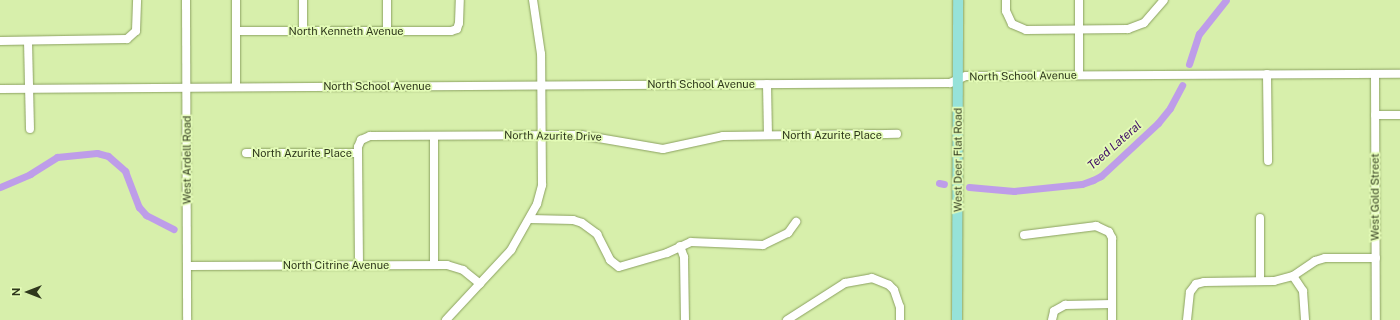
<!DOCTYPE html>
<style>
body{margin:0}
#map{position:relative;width:1400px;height:320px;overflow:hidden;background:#d7efab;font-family:"Public Sans",sans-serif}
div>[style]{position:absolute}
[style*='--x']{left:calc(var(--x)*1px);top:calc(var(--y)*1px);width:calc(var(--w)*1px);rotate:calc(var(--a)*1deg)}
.canal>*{height:7px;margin:-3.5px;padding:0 3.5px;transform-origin:3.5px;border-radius:3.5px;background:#be9de9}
.roads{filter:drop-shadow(0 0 1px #8ba160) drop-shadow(0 0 1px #8ba160)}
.minor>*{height:8px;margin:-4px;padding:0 4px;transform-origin:4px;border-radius:4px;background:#fff}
.major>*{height:10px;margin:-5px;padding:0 5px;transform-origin:5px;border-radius:5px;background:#96e2d9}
span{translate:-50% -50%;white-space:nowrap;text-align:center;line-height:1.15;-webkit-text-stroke:3.5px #e4fcb7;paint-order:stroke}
.street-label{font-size:11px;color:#2f381d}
.water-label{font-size:12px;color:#3e0b66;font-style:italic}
.north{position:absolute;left:8px;top:272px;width:40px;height:40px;-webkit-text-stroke:3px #e4fcb7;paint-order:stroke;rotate:270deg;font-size:11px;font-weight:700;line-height:16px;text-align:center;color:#2f381d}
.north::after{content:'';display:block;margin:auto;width:14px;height:18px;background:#2f381d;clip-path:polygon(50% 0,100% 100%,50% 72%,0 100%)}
</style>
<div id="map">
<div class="canal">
<i style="--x:1189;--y:64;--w:32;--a:-72"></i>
<i style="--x:1199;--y:34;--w:43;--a:-51.5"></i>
<i style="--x:939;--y:183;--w:5;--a:11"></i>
<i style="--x:0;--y:187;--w:33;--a:-23"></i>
<i style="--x:30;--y:174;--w:32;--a:-32"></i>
<i style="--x:57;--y:157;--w:40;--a:-5.7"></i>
<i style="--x:97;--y:153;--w:11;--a:15"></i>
<i style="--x:108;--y:156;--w:23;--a:41"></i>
<i style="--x:125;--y:171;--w:39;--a:69"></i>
<i style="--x:139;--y:207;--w:11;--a:49"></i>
<i style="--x:146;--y:215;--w:31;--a:27"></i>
<i style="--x:969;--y:187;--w:45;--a:5.1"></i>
<i style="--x:1014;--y:191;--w:68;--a:-5.9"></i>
<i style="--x:1082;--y:184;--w:12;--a:-20"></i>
<i style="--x:1093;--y:180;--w:9;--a:-27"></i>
<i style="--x:1101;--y:176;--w:78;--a:-42.9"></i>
<i style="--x:1158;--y:123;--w:19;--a:-51"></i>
<i style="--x:1170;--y:108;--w:26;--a:-62"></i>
</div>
<div class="roads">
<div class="minor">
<i style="--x:186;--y:0;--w:320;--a:89.8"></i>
<i style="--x:1006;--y:0;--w:11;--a:90"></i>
<i style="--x:1006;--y:11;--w:14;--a:65"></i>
<i style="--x:1012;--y:24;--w:15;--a:23"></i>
<i style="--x:1026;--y:30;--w:102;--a:-0.6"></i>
<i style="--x:1128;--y:29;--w:17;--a:-21"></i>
<i style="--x:1144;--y:23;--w:30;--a:-49"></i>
<i style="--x:1079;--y:0;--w:75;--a:90"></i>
<i style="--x:236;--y:31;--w:215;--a:0"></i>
<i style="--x:451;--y:31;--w:6;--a:-18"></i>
<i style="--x:457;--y:29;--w:6;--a:-72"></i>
<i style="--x:459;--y:23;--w:23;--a:-88"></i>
<i style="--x:303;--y:31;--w:31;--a:-90"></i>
<i style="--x:387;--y:31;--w:31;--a:-90"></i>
<i style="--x:0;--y:41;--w:127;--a:-0.9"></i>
<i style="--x:127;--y:39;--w:12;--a:-42"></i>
<i style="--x:136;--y:31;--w:31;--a:-88"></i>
<i style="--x:28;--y:41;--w:88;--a:88.7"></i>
<i style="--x:1267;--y:74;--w:87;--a:89.3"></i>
<i style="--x:1375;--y:75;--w:245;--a:89.8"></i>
<i style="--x:767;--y:84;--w:51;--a:88.9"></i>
<i style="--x:236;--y:87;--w:87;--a:-90"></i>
<i style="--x:0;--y:89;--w:950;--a:-0.36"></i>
<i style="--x:950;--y:83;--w:17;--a:-24"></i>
<i style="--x:966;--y:76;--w:434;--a:-0.3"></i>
<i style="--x:1375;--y:115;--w:25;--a:0"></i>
<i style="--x:434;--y:136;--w:129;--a:90"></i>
<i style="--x:246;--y:153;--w:112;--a:0"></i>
<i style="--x:530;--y:219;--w:43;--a:1.3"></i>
<i style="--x:573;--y:220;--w:9;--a:18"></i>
<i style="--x:582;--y:223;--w:19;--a:36"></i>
<i style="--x:597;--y:234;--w:29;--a:63"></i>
<i style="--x:610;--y:260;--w:11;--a:38"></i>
<i style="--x:619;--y:267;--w:50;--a:-16.3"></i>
<i style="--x:667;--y:253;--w:26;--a:-25"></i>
<i style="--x:691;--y:242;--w:72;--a:2.4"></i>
<i style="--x:763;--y:245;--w:28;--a:-26"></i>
<i style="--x:788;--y:233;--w:14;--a:-54"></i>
<i style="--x:1024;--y:235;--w:73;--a:-7.1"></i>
<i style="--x:1096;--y:226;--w:14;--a:25"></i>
<i style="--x:1109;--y:232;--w:7;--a:63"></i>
<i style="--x:1112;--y:238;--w:82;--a:90"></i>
<i style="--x:680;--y:246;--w:12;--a:70"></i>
<i style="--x:684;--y:257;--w:63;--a:89.1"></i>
<i style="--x:359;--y:265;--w:118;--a:-90.5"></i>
<i style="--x:358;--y:147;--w:8;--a:-67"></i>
<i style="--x:361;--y:140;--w:10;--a:-24"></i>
<i style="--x:370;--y:136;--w:211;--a:-0.3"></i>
<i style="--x:581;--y:135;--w:83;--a:9.7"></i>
<i style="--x:663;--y:149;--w:61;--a:-12.2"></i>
<i style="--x:723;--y:136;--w:174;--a:-0.7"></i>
<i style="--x:187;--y:266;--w:260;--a:-0.2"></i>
<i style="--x:447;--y:265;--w:17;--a:17"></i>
<i style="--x:463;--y:270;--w:22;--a:39"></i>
<i style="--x:1293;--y:276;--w:18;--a:56"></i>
<i style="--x:1303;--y:291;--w:29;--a:86"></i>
<i style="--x:1260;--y:281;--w:63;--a:-90"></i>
<i style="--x:446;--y:320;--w:96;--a:-47.1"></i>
<i style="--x:511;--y:250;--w:53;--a:-60.5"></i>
<i style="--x:537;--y:204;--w:20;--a:-75"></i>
<i style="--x:542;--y:185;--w:131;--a:-90.4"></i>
<i style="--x:541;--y:54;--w:55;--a:-98.4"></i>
<i style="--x:787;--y:320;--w:69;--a:-32.5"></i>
<i style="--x:845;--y:283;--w:27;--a:-10"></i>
<i style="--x:872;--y:278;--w:18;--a:22"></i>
<i style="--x:889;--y:285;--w:7;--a:45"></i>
<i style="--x:894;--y:290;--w:18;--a:71"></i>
<i style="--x:900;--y:307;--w:13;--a:90"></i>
<i style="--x:1052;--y:320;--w:9;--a:-77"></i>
<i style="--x:1054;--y:311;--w:13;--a:-29"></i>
<i style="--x:1065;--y:305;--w:47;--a:-1.2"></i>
<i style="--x:1187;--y:320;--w:28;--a:-84"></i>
<i style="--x:1190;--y:292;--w:10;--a:-53"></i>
<i style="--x:1196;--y:284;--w:8;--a:-14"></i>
<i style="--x:1204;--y:282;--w:70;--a:-0.8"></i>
<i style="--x:1274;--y:281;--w:20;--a:-15"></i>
<i style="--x:1293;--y:276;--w:27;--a:-34"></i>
<i style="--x:1315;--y:261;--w:10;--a:-17"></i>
<i style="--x:1325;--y:258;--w:51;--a:0"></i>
</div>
<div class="major">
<i style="--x:957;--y:320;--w:320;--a:-89.8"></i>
</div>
</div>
<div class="street-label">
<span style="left:346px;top:31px">North Kenneth Avenue</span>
<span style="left:1023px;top:76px;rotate:-1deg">North School Avenue</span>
<span style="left:701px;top:84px">North School Avenue</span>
<span style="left:377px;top:86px">North School Avenue</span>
<span style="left:832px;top:135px">North Azurite Place</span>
<span style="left:553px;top:136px;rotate:1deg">North Azurite Drive</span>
<span style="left:302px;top:153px">North Azurite Place</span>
<span style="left:187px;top:160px;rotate:-90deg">West Ardell Road</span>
<span style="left:958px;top:160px;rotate:-90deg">West Deer Flat Road</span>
<span style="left:1375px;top:197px;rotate:-90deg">West Gold Street</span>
<span style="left:336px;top:265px">North Citrine Avenue</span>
</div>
<div class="water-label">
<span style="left:1115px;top:146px;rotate:-41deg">Teed Lateral</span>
</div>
<div class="north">N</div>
</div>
